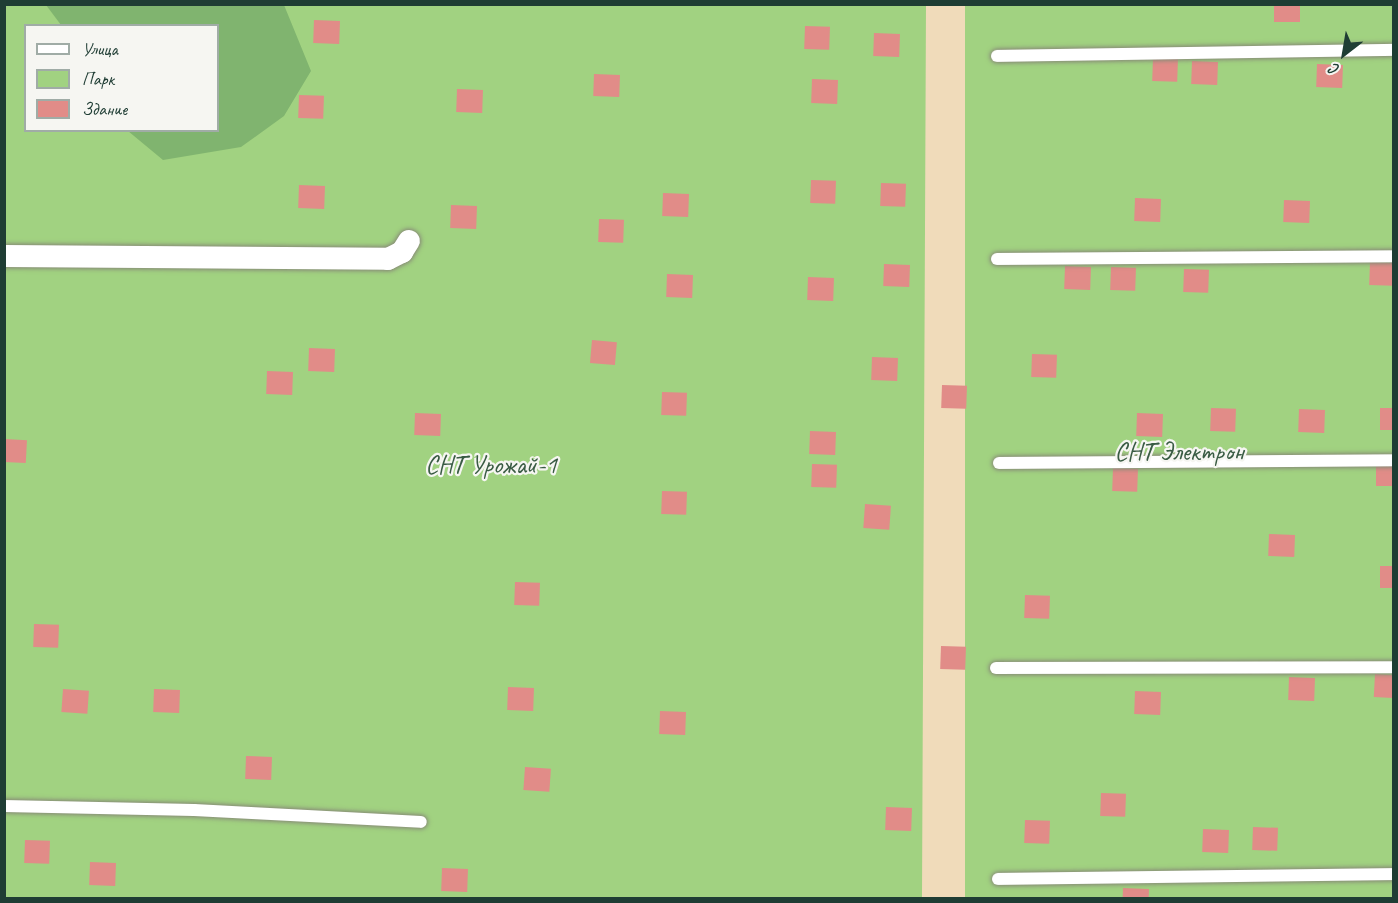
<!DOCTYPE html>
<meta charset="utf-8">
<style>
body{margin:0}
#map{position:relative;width:1398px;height:903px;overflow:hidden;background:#f0dbba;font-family:Caveat,sans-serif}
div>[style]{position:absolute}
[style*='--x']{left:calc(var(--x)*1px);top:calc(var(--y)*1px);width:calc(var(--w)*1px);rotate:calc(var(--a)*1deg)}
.green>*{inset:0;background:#a1d281;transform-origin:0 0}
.forest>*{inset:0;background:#80b46f}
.building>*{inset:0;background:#e18c88;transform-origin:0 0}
.roads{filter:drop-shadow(0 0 2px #888c77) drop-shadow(0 0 2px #888c77)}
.service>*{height:12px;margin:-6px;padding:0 6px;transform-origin:6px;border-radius:6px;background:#fff}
.minor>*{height:22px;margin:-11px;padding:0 11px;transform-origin:11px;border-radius:11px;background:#fff}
span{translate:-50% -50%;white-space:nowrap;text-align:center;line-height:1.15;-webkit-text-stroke:4.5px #f6f6f2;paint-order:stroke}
.park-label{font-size:26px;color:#395b43}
.frame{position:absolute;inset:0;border:6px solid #1f3d34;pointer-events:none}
.legend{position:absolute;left:24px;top:24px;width:195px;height:108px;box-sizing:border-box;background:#f6f6f2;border:2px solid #a0aca6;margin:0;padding:8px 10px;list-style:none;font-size:18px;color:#1f3d34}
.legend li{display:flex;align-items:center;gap:12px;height:30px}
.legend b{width:30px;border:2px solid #a0aca6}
.north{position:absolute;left:1314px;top:24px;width:60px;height:60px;-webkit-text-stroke:4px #f6f6f2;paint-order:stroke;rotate:211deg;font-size:16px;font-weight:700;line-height:24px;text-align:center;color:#1f3d34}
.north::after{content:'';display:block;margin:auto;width:21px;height:27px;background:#1f3d34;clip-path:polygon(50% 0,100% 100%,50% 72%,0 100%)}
</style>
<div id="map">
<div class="green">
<i style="clip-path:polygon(evenodd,5px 5px,926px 5px,922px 898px,5px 898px,5px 5px,26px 26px,218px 26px,218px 130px,26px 130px,26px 26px)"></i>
<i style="left:965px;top:5px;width:428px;height:893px"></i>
</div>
<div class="forest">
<i style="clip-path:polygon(46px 5px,284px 5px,311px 71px,284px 116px,241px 147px,163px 160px,128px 131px,218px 130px,218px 26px,61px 25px)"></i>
</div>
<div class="building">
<i style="left:1274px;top:4px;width:26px;height:18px"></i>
<i style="left:314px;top:20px;width:26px;height:23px;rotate:2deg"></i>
<i style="left:805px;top:26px;width:25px;height:23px;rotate:2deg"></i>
<i style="left:874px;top:33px;width:26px;height:23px;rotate:2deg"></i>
<i style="left:1153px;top:58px;width:25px;height:23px;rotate:2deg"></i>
<i style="left:1192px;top:61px;width:26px;height:23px;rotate:2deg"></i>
<i style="left:1317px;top:64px;width:26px;height:23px;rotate:2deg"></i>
<i style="left:594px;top:74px;width:26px;height:22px;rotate:2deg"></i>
<i style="left:812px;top:79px;width:26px;height:24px;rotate:2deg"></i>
<i style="left:457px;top:89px;width:26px;height:23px;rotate:2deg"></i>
<i style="left:299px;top:95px;width:25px;height:23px;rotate:2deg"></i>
<i style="left:811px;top:180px;width:25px;height:23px;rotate:2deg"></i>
<i style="left:881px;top:183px;width:25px;height:23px;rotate:2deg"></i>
<i style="left:299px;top:185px;width:26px;height:23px;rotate:2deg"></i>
<i style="left:663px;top:193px;width:26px;height:23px;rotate:2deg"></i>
<i style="left:1135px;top:198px;width:26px;height:23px;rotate:2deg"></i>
<i style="left:1284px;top:200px;width:26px;height:22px;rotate:2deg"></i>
<i style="left:451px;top:205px;width:26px;height:23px;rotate:2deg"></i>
<i style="left:599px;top:219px;width:25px;height:23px;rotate:2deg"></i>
<i style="left:1370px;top:262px;width:24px;height:23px;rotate:2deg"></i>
<i style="left:884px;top:264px;width:26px;height:22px;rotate:2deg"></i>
<i style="left:1065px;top:266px;width:26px;height:23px;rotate:2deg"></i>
<i style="left:1111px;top:267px;width:25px;height:23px;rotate:2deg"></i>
<i style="left:1184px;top:269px;width:25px;height:23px;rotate:2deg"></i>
<i style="left:667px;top:274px;width:26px;height:23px;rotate:2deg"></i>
<i style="left:808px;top:277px;width:26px;height:23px;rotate:2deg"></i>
<i style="left:592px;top:340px;width:25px;height:23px;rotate:5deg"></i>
<i style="left:309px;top:348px;width:26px;height:23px;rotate:2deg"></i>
<i style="left:1032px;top:354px;width:25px;height:23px;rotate:2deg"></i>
<i style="left:872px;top:357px;width:26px;height:23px;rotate:2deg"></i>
<i style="left:267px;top:371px;width:26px;height:23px;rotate:2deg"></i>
<i style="left:942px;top:385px;width:25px;height:23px;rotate:2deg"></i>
<i style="left:662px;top:392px;width:25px;height:23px;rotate:2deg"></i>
<i style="left:1211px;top:408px;width:25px;height:23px;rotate:2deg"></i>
<i style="left:1380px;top:408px;width:14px;height:22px"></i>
<i style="left:1299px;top:409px;width:26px;height:23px;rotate:2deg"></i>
<i style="left:415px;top:413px;width:26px;height:22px;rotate:2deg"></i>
<i style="left:1137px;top:413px;width:26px;height:23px;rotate:2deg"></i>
<i style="left:810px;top:431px;width:26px;height:23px;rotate:2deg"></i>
<i style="left:5px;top:439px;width:22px;height:23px;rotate:3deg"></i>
<i style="left:812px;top:464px;width:25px;height:23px;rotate:2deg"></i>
<i style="left:1376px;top:464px;width:18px;height:22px"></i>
<i style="left:1113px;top:468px;width:25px;height:23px;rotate:2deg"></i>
<i style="left:662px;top:491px;width:25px;height:23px;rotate:2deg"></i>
<i style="left:865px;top:504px;width:26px;height:24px;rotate:4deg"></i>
<i style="left:1269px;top:534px;width:26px;height:22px;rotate:2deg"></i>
<i style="left:1380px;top:566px;width:14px;height:22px"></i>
<i style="left:515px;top:582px;width:25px;height:23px;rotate:2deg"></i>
<i style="left:1025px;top:595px;width:25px;height:23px;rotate:2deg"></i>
<i style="left:34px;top:624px;width:25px;height:23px;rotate:2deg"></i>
<i style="left:941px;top:646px;width:25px;height:23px;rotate:2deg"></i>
<i style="left:1375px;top:674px;width:19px;height:23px;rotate:3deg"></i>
<i style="left:1289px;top:677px;width:26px;height:23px;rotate:2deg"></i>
<i style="left:508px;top:687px;width:26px;height:23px;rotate:2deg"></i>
<i style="left:63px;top:689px;width:26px;height:23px;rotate:4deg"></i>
<i style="left:154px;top:689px;width:26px;height:23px;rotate:2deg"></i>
<i style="left:1135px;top:691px;width:26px;height:23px;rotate:2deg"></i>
<i style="left:660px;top:711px;width:26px;height:23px;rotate:2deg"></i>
<i style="left:246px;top:756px;width:26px;height:23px;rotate:2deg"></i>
<i style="left:525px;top:767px;width:26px;height:23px;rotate:4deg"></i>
<i style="left:1101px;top:793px;width:25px;height:23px;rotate:2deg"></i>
<i style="left:886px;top:807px;width:26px;height:23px;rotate:2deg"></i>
<i style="left:1025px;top:820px;width:25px;height:23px;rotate:2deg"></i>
<i style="left:1253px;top:827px;width:25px;height:23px;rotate:2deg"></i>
<i style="left:1203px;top:829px;width:26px;height:23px;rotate:2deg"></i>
<i style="left:25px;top:840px;width:25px;height:23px;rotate:2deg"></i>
<i style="left:90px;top:862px;width:26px;height:23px;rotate:2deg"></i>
<i style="left:442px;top:868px;width:26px;height:23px;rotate:2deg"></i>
<i style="left:1123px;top:888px;width:26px;height:10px;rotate:2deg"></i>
</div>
<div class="roads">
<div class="service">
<i style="--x:997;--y:56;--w:397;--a:-0.9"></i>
<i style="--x:997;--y:259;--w:397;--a:-0.4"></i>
<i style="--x:999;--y:463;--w:395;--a:-0.4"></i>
<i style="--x:996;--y:668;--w:398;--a:-0.1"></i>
<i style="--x:4;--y:806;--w:190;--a:1.2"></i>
<i style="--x:194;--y:810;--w:227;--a:3"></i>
<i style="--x:998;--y:879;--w:396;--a:-0.7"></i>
</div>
<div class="minor">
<i style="--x:4;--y:256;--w:384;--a:0.4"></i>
<i style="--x:388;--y:259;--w:16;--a:-27"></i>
<i style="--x:402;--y:252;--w:13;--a:-58"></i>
</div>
</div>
<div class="park-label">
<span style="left:1179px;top:452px">СНТ Электрон</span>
<span style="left:491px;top:465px">СНТ Урожай-1</span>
</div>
<div class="frame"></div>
<ul class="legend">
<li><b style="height:8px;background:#fff"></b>Улица</li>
<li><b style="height:16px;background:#a1d281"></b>Парк</li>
<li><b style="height:16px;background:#e18c88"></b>Здание</li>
</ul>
<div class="north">С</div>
</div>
